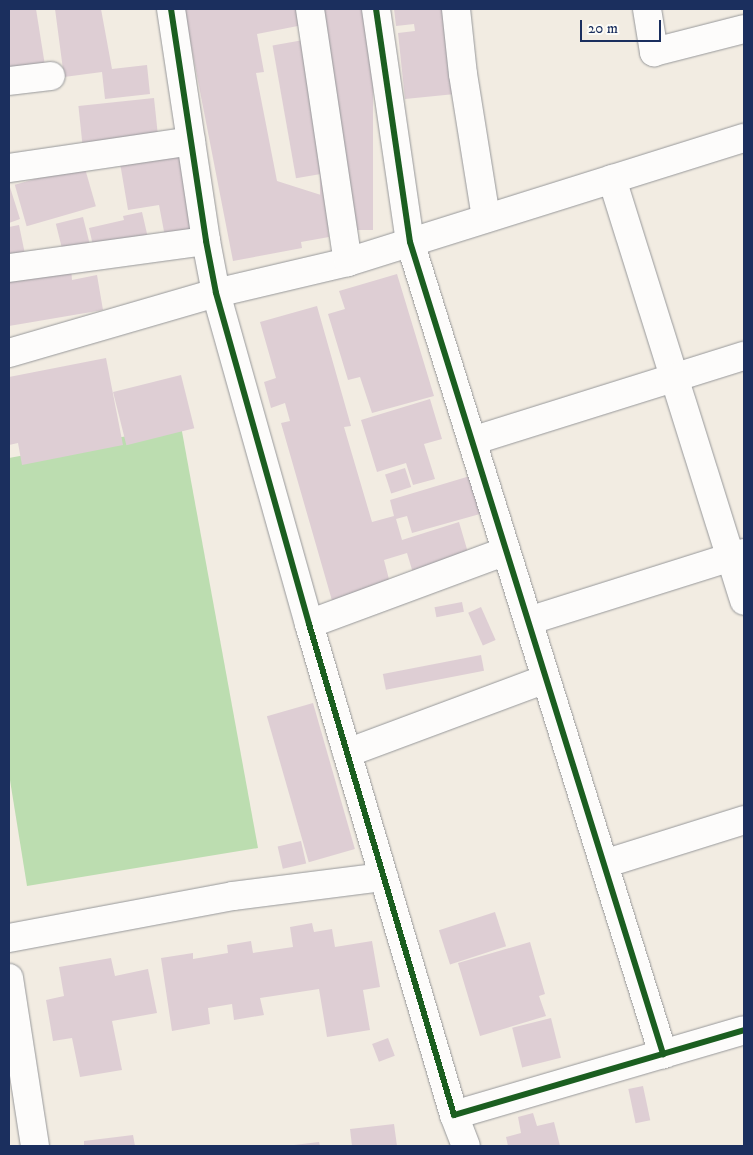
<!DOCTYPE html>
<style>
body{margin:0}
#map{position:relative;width:753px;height:1155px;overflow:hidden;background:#f2ece2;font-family:"IM FELL DW Pica",serif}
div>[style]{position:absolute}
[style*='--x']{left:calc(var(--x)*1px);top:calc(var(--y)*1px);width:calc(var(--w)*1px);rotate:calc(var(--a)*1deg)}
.green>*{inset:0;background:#bcddb0}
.building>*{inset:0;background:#deced4;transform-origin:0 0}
.roads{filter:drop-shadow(0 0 1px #97989a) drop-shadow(0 0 1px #97989a)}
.minor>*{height:28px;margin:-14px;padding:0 14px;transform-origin:14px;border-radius:14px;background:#fdfcfb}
.cycleway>*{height:6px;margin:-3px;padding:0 3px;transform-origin:3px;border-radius:3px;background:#1b5e20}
span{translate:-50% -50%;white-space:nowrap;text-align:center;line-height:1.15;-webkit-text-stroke:4px #fdfcf7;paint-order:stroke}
.frame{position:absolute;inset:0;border:10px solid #1b2f5e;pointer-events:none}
.scale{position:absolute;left:580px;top:20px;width:81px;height:22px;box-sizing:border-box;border:2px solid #1b2f5e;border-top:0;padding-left:6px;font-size:15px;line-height:18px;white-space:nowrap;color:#1b2f5e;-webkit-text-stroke:4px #fdfcf7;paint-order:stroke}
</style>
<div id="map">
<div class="green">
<i style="clip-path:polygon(181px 426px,258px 848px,27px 886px,9px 774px,9px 458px)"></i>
</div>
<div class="building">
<i style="clip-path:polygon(9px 9px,36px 9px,46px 72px,9px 78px)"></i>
<i style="clip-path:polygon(55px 9px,101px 9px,112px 69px,147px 65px,150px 94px,105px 99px,102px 72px,64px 77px)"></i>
<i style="clip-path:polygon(184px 9px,310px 9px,313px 23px,257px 34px,264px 72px,256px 73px,277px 181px,321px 195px,329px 237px,301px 242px,302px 248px,233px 261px)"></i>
<i style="left:320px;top:9px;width:53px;height:221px"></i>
<i style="clip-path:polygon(394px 9px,446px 9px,455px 94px,405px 99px,398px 33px,415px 31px,414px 24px,396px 26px)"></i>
<i style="left:309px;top:39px;width:135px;height:37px;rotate:80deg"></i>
<i style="left:154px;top:98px;width:38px;height:76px;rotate:84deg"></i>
<i style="clip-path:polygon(190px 151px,205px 235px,166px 242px,159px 205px,128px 210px,120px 163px)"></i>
<i style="left:84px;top:165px;width:43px;height:72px;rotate:74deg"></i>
<i style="clip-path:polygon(9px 184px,20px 219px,9px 223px)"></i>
<i style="clip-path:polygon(142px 212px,148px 238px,94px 250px,89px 228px,124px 220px,123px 216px)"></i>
<i style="left:83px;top:217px;width:34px;height:28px;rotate:76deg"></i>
<i style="clip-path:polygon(19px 225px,26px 259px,9px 263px,9px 227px)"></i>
<i style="clip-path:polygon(71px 267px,72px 280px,97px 275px,103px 310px,9px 326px,9px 270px)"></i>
<i style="clip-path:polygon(397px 274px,434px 396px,372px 413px,360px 377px,348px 380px,328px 314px,345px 309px,339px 291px)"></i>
<i style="clip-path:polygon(317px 306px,351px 426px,344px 427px,372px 522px,394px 516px,390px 500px,470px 476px,480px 514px,412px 533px,407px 516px,396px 519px,402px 540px,459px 522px,469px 556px,413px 573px,407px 553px,384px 560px,391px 587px,333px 604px,281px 423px,290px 421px,285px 403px,271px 408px,264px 382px,276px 378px,260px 322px)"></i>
<i style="clip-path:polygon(106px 358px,123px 445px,22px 465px,18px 443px,9px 445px,9px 377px)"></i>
<i style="left:181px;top:375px;width:55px;height:70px;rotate:76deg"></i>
<i style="clip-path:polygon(430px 399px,442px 439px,424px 444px,435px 479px,413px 485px,406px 463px,377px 472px,361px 420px)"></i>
<i style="left:405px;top:468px;width:20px;height:21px;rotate:72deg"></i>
<i style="left:462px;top:602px;width:10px;height:28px;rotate:79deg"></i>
<i style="left:481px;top:607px;width:36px;height:14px;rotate:66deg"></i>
<i style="left:481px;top:655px;width:16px;height:100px;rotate:79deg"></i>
<i style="left:313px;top:703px;width:152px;height:48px;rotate:74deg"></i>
<i style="left:301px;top:841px;width:23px;height:24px;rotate:77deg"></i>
<i style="left:495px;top:912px;width:36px;height:59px;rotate:72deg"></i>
<i style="clip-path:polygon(312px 923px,314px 932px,332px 929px,335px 947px,372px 941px,380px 987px,363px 990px,370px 1030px,327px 1037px,319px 989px,260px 998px,264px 1015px,234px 1020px,232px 1004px,208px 1008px,210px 1024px,172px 1031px,161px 958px,193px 953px,193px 959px,228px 953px,227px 945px,251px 941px,253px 953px,293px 947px,290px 927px)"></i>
<i style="clip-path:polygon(530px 942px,545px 994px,539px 996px,546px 1016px,480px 1036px,458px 963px)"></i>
<i style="clip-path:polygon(111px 958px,115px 976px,148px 969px,157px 1013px,112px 1021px,122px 1070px,80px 1077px,72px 1038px,53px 1041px,46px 1000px,64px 996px,59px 967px)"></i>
<i style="left:551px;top:1018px;width:41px;height:40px;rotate:76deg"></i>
<i style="left:388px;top:1038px;width:19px;height:17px;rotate:69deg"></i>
<i style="left:643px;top:1086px;width:35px;height:15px;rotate:78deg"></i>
<i style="clip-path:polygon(533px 1113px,537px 1126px,554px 1122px,560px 1146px,508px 1146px,506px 1137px,521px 1133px,518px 1117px)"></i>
<i style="clip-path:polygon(394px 1124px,397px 1146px,352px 1146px,350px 1129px)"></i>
<i style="clip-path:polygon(133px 1135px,135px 1146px,84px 1146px,84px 1141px)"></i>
<i style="clip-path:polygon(319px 1142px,320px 1146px,294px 1146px,294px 1145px)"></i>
</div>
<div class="roads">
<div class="minor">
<i style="--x:171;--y:9;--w:235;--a:81.4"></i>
<i style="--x:206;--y:241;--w:53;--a:79.1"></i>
<i style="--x:216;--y:293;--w:344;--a:74.3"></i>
<i style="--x:309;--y:624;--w:512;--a:73.55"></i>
<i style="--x:454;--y:1115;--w:302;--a:-16.3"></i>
<i style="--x:310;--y:9;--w:256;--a:81.5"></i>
<i style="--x:376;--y:9;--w:235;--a:81.7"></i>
<i style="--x:410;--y:242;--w:851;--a:72.69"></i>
<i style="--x:456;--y:9;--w:65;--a:83.9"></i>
<i style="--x:463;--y:74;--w:146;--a:80.9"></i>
<i style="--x:647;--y:9;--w:44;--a:80.8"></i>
<i style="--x:654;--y:52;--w:93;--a:-14.3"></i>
<i style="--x:9;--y:81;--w:42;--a:-6.8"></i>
<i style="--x:9;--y:168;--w:184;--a:-8.4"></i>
<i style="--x:612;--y:179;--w:442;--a:72.6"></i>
<i style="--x:9;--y:268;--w:199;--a:-7.8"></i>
<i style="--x:9;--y:353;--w:216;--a:-16.2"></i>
<i style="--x:216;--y:293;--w:136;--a:-13.2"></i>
<i style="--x:348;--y:262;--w:415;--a:-17.4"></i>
<i style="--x:472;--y:441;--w:285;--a:-17.4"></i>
<i style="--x:528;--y:621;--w:226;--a:-17.5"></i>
<i style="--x:309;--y:624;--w:210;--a:-20.3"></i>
<i style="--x:347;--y:753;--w:212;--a:-20.4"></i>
<i style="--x:604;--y:864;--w:147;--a:-17.4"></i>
<i style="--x:9;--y:938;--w:228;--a:-10.6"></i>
<i style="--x:233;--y:896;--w:152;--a:-7.2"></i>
<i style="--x:9;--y:978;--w:170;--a:81.2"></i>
<i style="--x:454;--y:1115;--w:33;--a:69"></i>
</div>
</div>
<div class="cycleway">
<i style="--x:171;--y:9;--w:235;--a:81.4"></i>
<i style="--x:206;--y:241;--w:53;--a:79.1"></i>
<i style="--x:216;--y:293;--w:344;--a:74.3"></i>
<i style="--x:309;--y:624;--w:512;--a:73.55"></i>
<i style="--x:454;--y:1115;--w:302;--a:-16.3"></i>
<i style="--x:376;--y:9;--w:235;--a:81.7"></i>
<i style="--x:410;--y:242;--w:851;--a:72.69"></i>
</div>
<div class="frame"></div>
<div class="scale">20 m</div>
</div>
